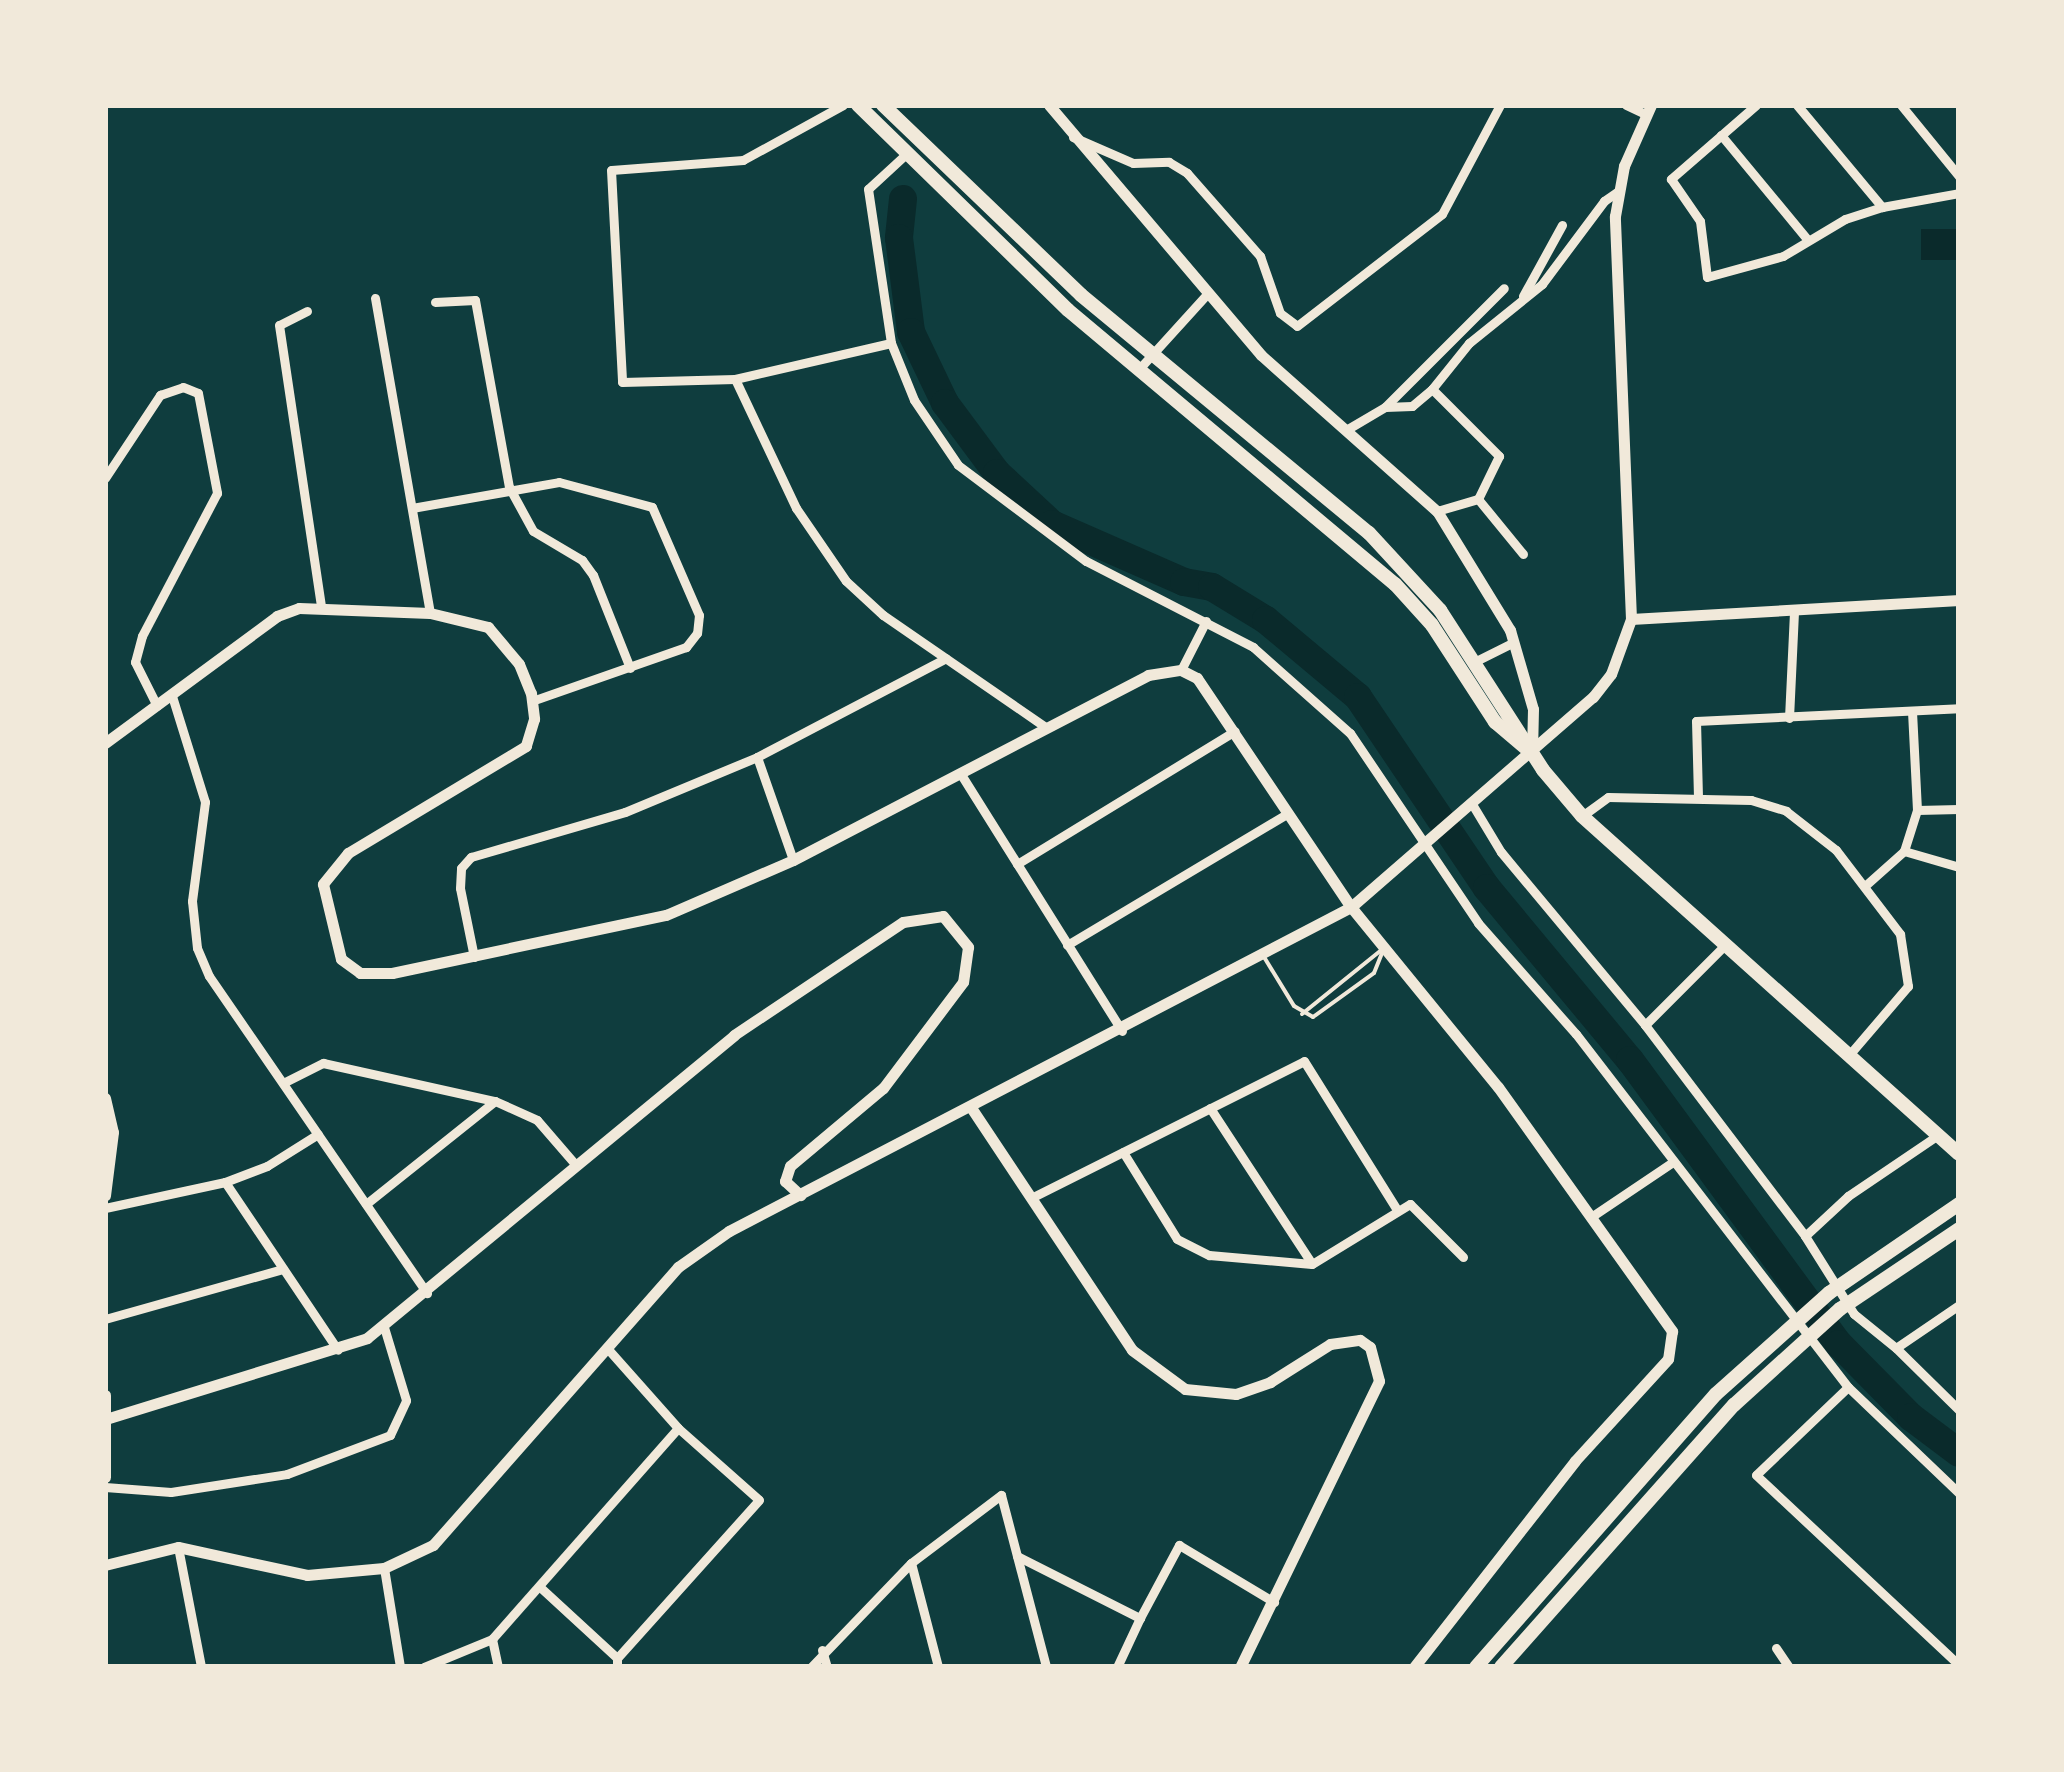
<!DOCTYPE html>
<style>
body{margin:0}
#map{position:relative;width:2064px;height:1772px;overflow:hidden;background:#0f3d3e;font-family:"Asap Condensed",sans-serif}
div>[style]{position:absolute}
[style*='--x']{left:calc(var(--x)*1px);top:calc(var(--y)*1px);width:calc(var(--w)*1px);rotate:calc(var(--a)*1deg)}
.water>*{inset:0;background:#0a2a2b;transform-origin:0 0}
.river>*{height:28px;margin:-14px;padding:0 14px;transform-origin:14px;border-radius:14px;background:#0a2a2b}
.service>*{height:4px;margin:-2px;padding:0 2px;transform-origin:2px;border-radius:2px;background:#f1e9da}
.minor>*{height:9px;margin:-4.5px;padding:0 4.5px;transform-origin:4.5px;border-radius:4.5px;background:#f1e9da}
.tertiary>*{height:11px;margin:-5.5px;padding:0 5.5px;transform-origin:5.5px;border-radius:5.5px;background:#f1e9da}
.primary>*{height:14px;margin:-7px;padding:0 7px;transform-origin:7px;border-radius:7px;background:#f1e9da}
.trunk>*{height:14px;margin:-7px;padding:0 7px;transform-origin:7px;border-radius:7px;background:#f1e9da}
span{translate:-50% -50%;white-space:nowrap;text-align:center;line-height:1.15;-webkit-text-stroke:10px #f1e9da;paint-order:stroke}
.frame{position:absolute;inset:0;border:108px solid #f1e9da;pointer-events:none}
</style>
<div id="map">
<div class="water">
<i style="left:1959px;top:229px;width:31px;height:38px;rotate:90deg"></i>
</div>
<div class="river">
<i style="--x:903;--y:199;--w:39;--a:96"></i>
<i style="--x:899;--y:238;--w:95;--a:82.7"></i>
<i style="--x:911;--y:332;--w:79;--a:64.4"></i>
<i style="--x:945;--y:403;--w:87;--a:53.4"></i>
<i style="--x:997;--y:473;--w:75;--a:42.8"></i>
<i style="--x:1052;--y:524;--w:144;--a:23.7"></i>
<i style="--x:1184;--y:582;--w:28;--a:10"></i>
<i style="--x:1212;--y:587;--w:63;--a:31.4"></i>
<i style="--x:1266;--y:620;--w:120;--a:39.9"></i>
<i style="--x:1358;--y:697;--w:230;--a:56"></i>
<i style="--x:1487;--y:888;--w:224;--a:50.3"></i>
<i style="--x:1630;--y:1060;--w:353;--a:53.7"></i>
<i style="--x:1839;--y:1344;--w:103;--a:45.4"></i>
<i style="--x:1911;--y:1417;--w:60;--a:36.9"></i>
</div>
<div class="service">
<i style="--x:1264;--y:957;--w:57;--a:58.5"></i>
<i style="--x:1294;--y:1006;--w:22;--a:30"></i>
<i style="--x:1313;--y:1017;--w:75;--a:-35.8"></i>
<i style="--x:1374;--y:973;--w:22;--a:-68"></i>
<i style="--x:1302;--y:1014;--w:100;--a:-38.9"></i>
</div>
<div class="minor">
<i style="--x:843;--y:105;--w:114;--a:151.2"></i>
<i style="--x:743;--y:160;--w:132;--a:175.7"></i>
<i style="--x:611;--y:170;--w:212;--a:87"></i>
<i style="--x:622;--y:382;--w:113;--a:-1.5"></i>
<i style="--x:735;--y:379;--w:160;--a:-13"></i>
<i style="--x:1626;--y:105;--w:21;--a:25"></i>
<i style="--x:1756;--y:105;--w:113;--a:139"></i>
<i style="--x:1671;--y:179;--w:51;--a:55.4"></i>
<i style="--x:1700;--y:221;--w:56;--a:82.9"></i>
<i style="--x:1707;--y:277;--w:79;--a:-15.4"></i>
<i style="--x:1783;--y:256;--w:72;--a:-30.8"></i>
<i style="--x:1845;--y:219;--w:39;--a:-18"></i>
<i style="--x:1797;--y:105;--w:133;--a:50.2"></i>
<i style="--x:1882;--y:207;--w:78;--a:-10.3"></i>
<i style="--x:1901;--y:105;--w:92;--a:50.8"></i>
<i style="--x:1721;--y:135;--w:136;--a:50.4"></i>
<i style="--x:1073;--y:137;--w:65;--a:23.4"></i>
<i style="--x:1133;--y:163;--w:36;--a:-2"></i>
<i style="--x:1169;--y:162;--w:21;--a:31"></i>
<i style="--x:1187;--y:173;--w:111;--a:48.7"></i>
<i style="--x:1260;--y:256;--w:60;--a:70.7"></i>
<i style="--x:1280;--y:313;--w:21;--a:37"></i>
<i style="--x:1297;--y:326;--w:183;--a:-37.7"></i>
<i style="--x:1442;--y:214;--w:123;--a:-62"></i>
<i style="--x:905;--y:155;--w:50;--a:137.4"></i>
<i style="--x:868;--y:189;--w:156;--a:81.5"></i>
<i style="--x:891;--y:343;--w:61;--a:68"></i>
<i style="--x:914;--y:400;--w:78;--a:55.9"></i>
<i style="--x:958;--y:465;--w:160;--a:36.9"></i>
<i style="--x:1086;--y:561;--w:188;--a:27.2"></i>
<i style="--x:1253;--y:647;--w:130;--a:41.6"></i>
<i style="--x:1350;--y:733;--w:229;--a:56"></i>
<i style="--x:1478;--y:923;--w:148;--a:48.6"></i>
<i style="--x:1576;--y:1034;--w:446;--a:52.4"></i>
<i style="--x:1848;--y:1387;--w:153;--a:43.7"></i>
<i style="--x:1523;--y:296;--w:81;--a:-61.2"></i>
<i style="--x:375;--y:298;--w:320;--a:80.1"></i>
<i style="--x:435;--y:302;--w:40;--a:-2.9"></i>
<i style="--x:475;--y:300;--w:190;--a:79.7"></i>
<i style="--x:509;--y:487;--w:50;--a:61.4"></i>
<i style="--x:533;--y:531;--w:57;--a:30.6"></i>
<i style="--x:582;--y:560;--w:19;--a:54"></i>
<i style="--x:593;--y:575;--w:100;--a:68.3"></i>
<i style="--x:307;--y:311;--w:31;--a:153"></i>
<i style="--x:279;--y:325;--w:283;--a:81.5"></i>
<i style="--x:1139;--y:369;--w:101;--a:-47.8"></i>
<i style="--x:735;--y:379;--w:143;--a:64.7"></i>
<i style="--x:796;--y:508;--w:88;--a:55.6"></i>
<i style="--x:846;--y:581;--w:50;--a:42.6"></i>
<i style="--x:883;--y:615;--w:199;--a:34.6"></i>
<i style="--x:1432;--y:389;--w:95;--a:45"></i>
<i style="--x:1499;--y:456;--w:48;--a:116"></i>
<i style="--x:1478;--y:499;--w:71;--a:50.7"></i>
<i style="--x:1385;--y:407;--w:27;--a:-2"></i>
<i style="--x:1412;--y:406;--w:26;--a:-40"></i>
<i style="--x:1432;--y:389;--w:59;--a:-51.2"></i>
<i style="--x:1469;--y:343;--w:94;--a:-38.9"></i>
<i style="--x:1542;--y:284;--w:104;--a:-53.2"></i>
<i style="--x:1604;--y:201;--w:19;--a:-35"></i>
<i style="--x:1346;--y:430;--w:45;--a:-30.5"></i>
<i style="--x:1385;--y:407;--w:168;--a:-45"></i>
<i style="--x:105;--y:478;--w:100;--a:-56.5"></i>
<i style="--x:160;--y:395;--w:24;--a:-19"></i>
<i style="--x:183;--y:387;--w:16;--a:22"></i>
<i style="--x:198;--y:393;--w:102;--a:79.2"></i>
<i style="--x:217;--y:493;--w:161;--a:117.7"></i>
<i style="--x:142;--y:636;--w:27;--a:105"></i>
<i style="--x:135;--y:662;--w:49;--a:63.4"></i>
<i style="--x:412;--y:508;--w:149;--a:-10"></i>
<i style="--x:559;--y:482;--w:96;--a:15"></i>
<i style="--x:652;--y:507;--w:118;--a:66.5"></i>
<i style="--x:699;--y:615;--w:18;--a:96"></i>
<i style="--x:697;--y:633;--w:18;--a:128"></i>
<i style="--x:686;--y:647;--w:163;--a:160.7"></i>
<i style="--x:1437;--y:511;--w:43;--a:-16.3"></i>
<i style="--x:1476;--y:661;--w:42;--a:-26.6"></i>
<i style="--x:1181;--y:670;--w:55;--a:-63"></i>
<i style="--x:172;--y:696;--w:111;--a:72.7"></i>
<i style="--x:205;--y:802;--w:100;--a:97.5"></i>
<i style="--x:192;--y:901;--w:47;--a:83.9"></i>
<i style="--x:197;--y:948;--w:30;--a:67"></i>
<i style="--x:209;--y:976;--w:385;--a:55.5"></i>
<i style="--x:1789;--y:718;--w:106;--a:-87.3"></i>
<i style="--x:757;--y:757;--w:109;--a:70.7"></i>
<i style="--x:962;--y:776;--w:301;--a:57.9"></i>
<i style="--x:1698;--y:797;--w:76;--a:-91.5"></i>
<i style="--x:1696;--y:721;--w:263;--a:-2.8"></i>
<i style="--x:1472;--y:804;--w:56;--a:58.9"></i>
<i style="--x:1501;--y:852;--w:225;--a:50.2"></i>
<i style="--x:1645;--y:1025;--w:265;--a:52.8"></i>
<i style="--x:1805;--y:1236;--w:92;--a:57.9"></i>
<i style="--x:1854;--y:1314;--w:54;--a:39"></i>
<i style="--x:1917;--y:810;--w:42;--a:-1.4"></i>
<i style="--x:1582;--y:816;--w:32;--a:-36"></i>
<i style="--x:1608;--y:797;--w:143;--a:1.2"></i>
<i style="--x:1751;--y:800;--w:37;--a:17"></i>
<i style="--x:1786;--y:811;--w:63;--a:38"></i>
<i style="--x:1836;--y:850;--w:106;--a:52.7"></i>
<i style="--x:1900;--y:934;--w:53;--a:81.3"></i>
<i style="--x:1908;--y:986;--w:91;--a:130.5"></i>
<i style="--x:1904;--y:851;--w:57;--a:16.2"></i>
<i style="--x:1017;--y:864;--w:255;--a:-31.4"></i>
<i style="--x:1867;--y:884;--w:50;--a:-41.7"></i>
<i style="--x:1904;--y:851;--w:43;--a:-72.4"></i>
<i style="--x:1917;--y:810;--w:99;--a:-92.9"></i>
<i style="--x:1067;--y:945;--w:257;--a:-30.8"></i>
<i style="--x:474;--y:957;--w:70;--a:-101.5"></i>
<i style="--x:460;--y:888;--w:20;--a:-87"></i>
<i style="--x:461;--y:868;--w:15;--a:-48"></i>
<i style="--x:471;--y:857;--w:160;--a:-16.3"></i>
<i style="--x:625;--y:812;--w:143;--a:-22.6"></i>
<i style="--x:757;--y:757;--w:213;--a:-27.6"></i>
<i style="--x:1645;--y:1025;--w:115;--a:-45"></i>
<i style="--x:283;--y:1083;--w:45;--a:-26.6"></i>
<i style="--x:323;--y:1063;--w:176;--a:12.5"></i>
<i style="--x:495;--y:1101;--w:46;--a:24.3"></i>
<i style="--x:537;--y:1120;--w:58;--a:49.2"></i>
<i style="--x:1210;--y:1108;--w:186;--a:56.8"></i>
<i style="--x:1123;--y:1152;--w:102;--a:58.2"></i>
<i style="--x:1177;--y:1239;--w:36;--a:27"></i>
<i style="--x:1209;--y:1255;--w:103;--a:5"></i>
<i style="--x:1312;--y:1264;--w:115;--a:-31.5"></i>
<i style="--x:1410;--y:1204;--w:75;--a:45"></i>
<i style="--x:225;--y:1182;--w:202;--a:56.1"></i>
<i style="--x:1033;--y:1197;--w:303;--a:-26.6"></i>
<i style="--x:1304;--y:1061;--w:176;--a:58"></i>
<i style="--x:366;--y:1204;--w:165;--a:-38.6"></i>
<i style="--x:105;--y:1208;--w:123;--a:-12.2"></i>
<i style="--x:225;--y:1182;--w:45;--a:-20.9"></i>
<i style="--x:267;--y:1166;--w:60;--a:-32.1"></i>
<i style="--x:1591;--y:1217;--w:99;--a:-33.9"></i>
<i style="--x:1805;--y:1236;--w:59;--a:-42.9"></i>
<i style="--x:1848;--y:1196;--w:109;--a:-34.1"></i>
<i style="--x:1959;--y:1305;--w:76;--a:145.7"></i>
<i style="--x:1896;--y:1348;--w:88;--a:44.5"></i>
<i style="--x:105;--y:1319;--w:185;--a:-15.7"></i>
<i style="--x:607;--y:1348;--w:107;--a:48.4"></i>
<i style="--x:678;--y:1428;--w:108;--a:41.6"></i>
<i style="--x:759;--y:1500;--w:212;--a:131.9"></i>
<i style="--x:617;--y:1658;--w:9;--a:90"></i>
<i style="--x:1848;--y:1387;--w:127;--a:136.3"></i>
<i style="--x:1756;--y:1475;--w:278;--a:43.1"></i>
<i style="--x:105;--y:1487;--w:66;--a:4.3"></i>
<i style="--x:171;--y:1492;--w:117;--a:-8.8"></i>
<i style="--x:287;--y:1474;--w:110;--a:-20.7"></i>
<i style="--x:390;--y:1435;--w:38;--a:-65"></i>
<i style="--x:406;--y:1400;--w:76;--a:-106.8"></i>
<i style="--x:178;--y:1547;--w:122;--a:79.1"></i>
<i style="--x:1017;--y:1556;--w:138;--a:26.8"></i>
<i style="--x:1140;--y:1618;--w:83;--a:-61.9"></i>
<i style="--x:1179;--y:1545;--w:111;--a:31"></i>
<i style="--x:911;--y:1563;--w:107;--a:75.4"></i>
<i style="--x:384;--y:1568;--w:100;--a:80.8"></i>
<i style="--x:541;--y:1588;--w:103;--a:42.6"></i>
<i style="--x:492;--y:1639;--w:29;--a:78"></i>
<i style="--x:1776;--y:1648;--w:23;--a:56"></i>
<i style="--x:822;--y:1650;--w:18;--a:74"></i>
<i style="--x:424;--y:1667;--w:74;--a:-22.4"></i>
<i style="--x:492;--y:1639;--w:281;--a:-48.6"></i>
<i style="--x:811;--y:1667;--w:144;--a:-46.1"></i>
<i style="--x:911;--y:1563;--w:113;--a:-37.1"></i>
<i style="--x:1001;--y:1495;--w:178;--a:75.3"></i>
<i style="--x:1117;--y:1667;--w:54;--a:-64.9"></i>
</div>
<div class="tertiary">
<i style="--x:1049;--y:105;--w:328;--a:49.7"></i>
<i style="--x:1261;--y:355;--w:235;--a:41.6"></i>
<i style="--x:1437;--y:511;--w:140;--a:58.5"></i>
<i style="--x:1510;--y:630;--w:82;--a:73.8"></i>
<i style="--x:1533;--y:709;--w:43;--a:91.3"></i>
<i style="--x:1631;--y:619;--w:329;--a:-3.3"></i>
<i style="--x:105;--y:743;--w:214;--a:-36.4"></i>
<i style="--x:277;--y:616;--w:23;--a:-20"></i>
<i style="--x:299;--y:608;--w:131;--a:2.2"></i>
<i style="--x:430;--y:613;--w:60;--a:13.6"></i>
<i style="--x:488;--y:627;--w:48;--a:50"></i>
<i style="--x:519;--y:664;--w:31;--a:68"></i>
<i style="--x:531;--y:693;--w:26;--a:83"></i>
<i style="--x:534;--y:719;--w:28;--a:107"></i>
<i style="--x:526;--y:746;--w:208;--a:149"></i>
<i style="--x:348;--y:853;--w:40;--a:129"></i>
<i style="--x:323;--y:884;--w:77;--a:76.5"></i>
<i style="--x:341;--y:959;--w:24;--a:36"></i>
<i style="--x:360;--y:973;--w:32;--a:0"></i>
<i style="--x:392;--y:973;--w:280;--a:-12"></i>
<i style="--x:666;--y:915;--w:138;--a:-23.4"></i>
<i style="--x:793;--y:860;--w:400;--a:-27.5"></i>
<i style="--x:1148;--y:675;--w:33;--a:-9"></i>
<i style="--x:1181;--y:670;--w:18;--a:27"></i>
<i style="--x:1197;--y:678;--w:276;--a:56.1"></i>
<i style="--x:1351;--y:907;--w:232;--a:50.8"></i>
<i style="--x:1498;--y:1087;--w:300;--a:54.5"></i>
<i style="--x:1672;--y:1331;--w:28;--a:98"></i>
<i style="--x:1668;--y:1359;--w:138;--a:132.4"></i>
<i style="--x:1575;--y:1461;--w:261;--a:128"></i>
<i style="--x:105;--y:1098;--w:35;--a:77"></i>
<i style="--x:113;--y:1132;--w:64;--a:97.2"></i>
<i style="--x:972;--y:1109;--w:289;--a:56.4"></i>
<i style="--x:1132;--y:1350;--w:66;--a:36.3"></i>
<i style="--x:1185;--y:1389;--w:51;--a:5.6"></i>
<i style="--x:1236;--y:1394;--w:36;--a:-19"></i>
<i style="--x:1270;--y:1382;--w:71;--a:-32.3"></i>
<i style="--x:1330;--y:1344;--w:30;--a:-8"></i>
<i style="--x:1360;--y:1340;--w:12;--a:35"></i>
<i style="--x:1370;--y:1347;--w:35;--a:75"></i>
<i style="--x:1379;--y:1381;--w:318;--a:115.9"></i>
<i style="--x:105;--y:1395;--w:82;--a:90"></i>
<i style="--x:109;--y:1418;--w:270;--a:-17.2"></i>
<i style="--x:367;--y:1338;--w:476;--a:-39.5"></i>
<i style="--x:734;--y:1035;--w:203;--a:-33.8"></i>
<i style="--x:903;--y:922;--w:40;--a:-8.5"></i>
<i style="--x:943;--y:916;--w:40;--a:51"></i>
<i style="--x:968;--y:947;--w:35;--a:98"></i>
<i style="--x:963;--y:982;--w:133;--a:127"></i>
<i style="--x:883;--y:1088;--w:121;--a:140"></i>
<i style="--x:790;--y:1166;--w:16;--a:108"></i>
<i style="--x:785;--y:1181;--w:21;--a:43"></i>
<i style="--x:105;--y:1565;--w:75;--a:-13.9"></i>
<i style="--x:178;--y:1547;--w:132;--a:12.2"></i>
<i style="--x:307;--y:1575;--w:77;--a:-5.2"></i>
<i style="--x:384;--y:1568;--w:54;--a:-25.1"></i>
<i style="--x:433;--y:1545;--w:371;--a:-48.6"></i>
<i style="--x:678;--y:1267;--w:62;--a:-35.2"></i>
<i style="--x:729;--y:1231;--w:701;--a:-27.52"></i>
<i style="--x:1351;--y:907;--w:320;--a:-41"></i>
<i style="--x:1593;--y:697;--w:29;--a:-52"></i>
<i style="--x:1611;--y:674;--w:59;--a:-70"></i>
<i style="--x:1631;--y:619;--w:403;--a:-92.3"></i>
<i style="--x:1615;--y:216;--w:51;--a:-79.8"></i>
<i style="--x:1624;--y:166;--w:67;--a:-66.1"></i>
</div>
<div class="primary">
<i style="--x:858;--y:105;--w:293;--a:44.3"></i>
<i style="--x:1068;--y:310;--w:427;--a:40"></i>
<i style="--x:1395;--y:584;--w:55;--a:47.9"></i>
<i style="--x:1432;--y:625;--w:116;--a:57"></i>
<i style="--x:1495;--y:722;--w:42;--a:40.2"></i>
<i style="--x:883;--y:105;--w:274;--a:43.8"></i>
<i style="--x:1081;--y:295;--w:374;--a:39.6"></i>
<i style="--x:1369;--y:533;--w:105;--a:47.3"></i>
<i style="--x:1440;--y:610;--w:190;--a:57.2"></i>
<i style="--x:1543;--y:770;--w:60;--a:49.7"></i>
<i style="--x:1582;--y:816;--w:506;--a:41.88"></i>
</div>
<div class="trunk">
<i style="--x:1476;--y:1667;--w:363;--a:-48.7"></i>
<i style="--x:1716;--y:1394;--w:152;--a:-41.8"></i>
<i style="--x:1829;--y:1293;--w:158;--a:-34.4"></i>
<i style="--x:1501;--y:1667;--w:351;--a:-48.4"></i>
<i style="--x:1734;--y:1405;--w:143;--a:-42.2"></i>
<i style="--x:1840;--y:1309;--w:143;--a:-33.9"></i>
</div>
<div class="frame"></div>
</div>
